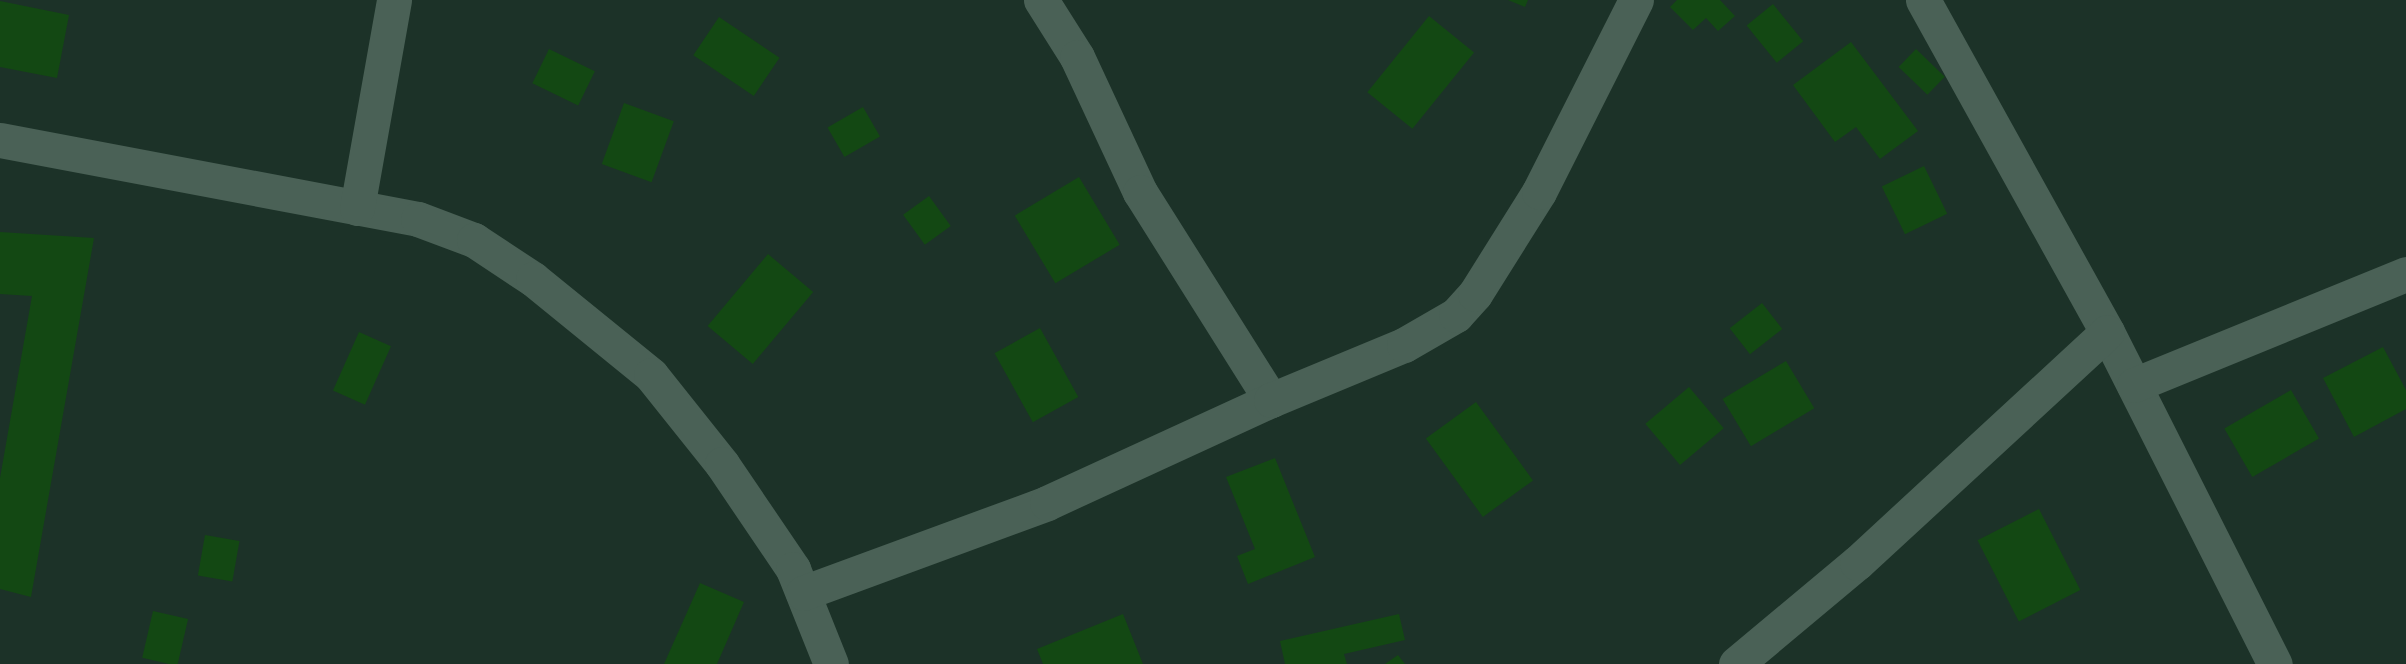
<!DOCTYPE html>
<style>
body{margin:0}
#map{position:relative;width:2406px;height:664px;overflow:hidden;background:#1c3228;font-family:Lato,sans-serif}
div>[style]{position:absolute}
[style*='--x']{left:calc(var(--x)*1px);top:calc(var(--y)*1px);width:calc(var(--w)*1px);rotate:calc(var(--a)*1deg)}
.building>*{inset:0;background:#134813;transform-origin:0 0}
.street>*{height:35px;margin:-17.5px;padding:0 17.5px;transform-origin:17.5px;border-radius:17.5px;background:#4a6156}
span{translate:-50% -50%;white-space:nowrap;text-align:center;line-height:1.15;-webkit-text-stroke:5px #1c3228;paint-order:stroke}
</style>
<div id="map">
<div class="building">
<i style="clip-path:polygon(1508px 0,1528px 0,1525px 7px)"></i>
<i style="clip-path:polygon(1677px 0,1720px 0,1735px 16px,1718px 31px,1706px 18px,1693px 30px,1670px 7px)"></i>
<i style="clip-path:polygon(0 1px,69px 15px,57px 78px,0 67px)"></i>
<i style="left:1773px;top:4px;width:48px;height:34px;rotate:51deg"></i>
<i style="left:1429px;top:16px;width:58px;height:98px;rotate:39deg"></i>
<i style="left:719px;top:17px;width:73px;height:46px;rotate:34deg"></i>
<i style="clip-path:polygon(1851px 42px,1918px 131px,1880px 159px,1856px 127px,1835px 142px,1793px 85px)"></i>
<i style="left:549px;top:49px;width:51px;height:38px;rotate:26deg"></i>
<i style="left:1916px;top:49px;width:40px;height:25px;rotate:44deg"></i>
<i style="left:624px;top:103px;width:53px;height:65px;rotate:20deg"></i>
<i style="left:863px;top:107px;width:34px;height:41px;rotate:60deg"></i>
<i style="left:1924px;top:166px;width:53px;height:47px;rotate:64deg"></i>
<i style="left:1079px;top:177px;width:79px;height:75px;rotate:59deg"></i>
<i style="left:929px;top:196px;width:37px;height:32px;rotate:54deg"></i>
<i style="clip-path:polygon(0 232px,94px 238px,31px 597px,0 589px,0 478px,32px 296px,0 294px)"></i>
<i style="left:768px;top:254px;width:59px;height:94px;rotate:40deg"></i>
<i style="left:1762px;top:303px;width:33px;height:41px;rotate:52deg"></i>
<i style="left:1040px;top:328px;width:79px;height:52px;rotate:61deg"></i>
<i style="left:359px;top:332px;width:35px;height:64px;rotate:24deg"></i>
<i style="clip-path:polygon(2383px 347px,2406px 390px,2406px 409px,2354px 437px,2323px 378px)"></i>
<i style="left:1786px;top:361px;width:55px;height:74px;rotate:59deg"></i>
<i style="left:1689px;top:387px;width:54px;height:57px;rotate:50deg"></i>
<i style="left:2291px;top:390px;width:56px;height:77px;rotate:60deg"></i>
<i style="left:1476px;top:402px;width:97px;height:62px;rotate:54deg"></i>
<i style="clip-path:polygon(1275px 458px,1315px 557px,1248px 584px,1237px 556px,1255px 549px,1226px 477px)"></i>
<i style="left:2039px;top:509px;width:91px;height:69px;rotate:63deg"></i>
<i style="left:205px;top:535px;width:35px;height:41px;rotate:10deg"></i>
<i style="clip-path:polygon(700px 583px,744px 602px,717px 664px,664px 664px)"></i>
<i style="left:153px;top:611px;width:36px;height:48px;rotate:13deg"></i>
<i style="clip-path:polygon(1123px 614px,1143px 664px,1043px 664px,1037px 649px)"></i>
<i style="clip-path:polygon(1399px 614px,1405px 640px,1344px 654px,1347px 664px,1285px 664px,1280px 641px)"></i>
<i style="clip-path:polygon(1398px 655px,1405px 664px,1385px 664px)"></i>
</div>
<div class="street">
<i style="--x:1041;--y:0;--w:67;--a:57.7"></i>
<i style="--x:1077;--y:57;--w:149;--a:65"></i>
<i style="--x:1140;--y:192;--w:246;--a:57.8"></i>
<i style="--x:1923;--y:0;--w:380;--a:61"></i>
<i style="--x:2107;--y:332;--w:372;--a:63.2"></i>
<i style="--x:0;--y:140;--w:425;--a:10.7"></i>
<i style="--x:418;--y:219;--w:60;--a:20.6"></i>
<i style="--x:474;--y:240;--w:71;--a:33.5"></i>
<i style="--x:533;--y:279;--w:152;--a:39.1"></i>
<i style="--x:651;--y:375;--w:114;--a:51.4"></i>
<i style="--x:722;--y:464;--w:127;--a:55.9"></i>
<i style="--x:793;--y:569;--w:102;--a:68.2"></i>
<i style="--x:357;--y:208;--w:211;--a:-79.9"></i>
<i style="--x:2134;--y:385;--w:294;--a:-22.2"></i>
<i style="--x:803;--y:593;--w:260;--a:-20.2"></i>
<i style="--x:1047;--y:503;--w:247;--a:-24.7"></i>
<i style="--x:1271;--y:400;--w:144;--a:-22.5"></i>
<i style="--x:1404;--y:345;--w:60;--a:-30"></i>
<i style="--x:1456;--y:315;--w:28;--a:-48"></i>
<i style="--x:1475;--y:294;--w:120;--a:-57.9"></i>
<i style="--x:1539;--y:192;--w:215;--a:-63.2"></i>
<i style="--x:1736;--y:664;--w:158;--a:-39.9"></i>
<i style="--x:1857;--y:563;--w:340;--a:-42.7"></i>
</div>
</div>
